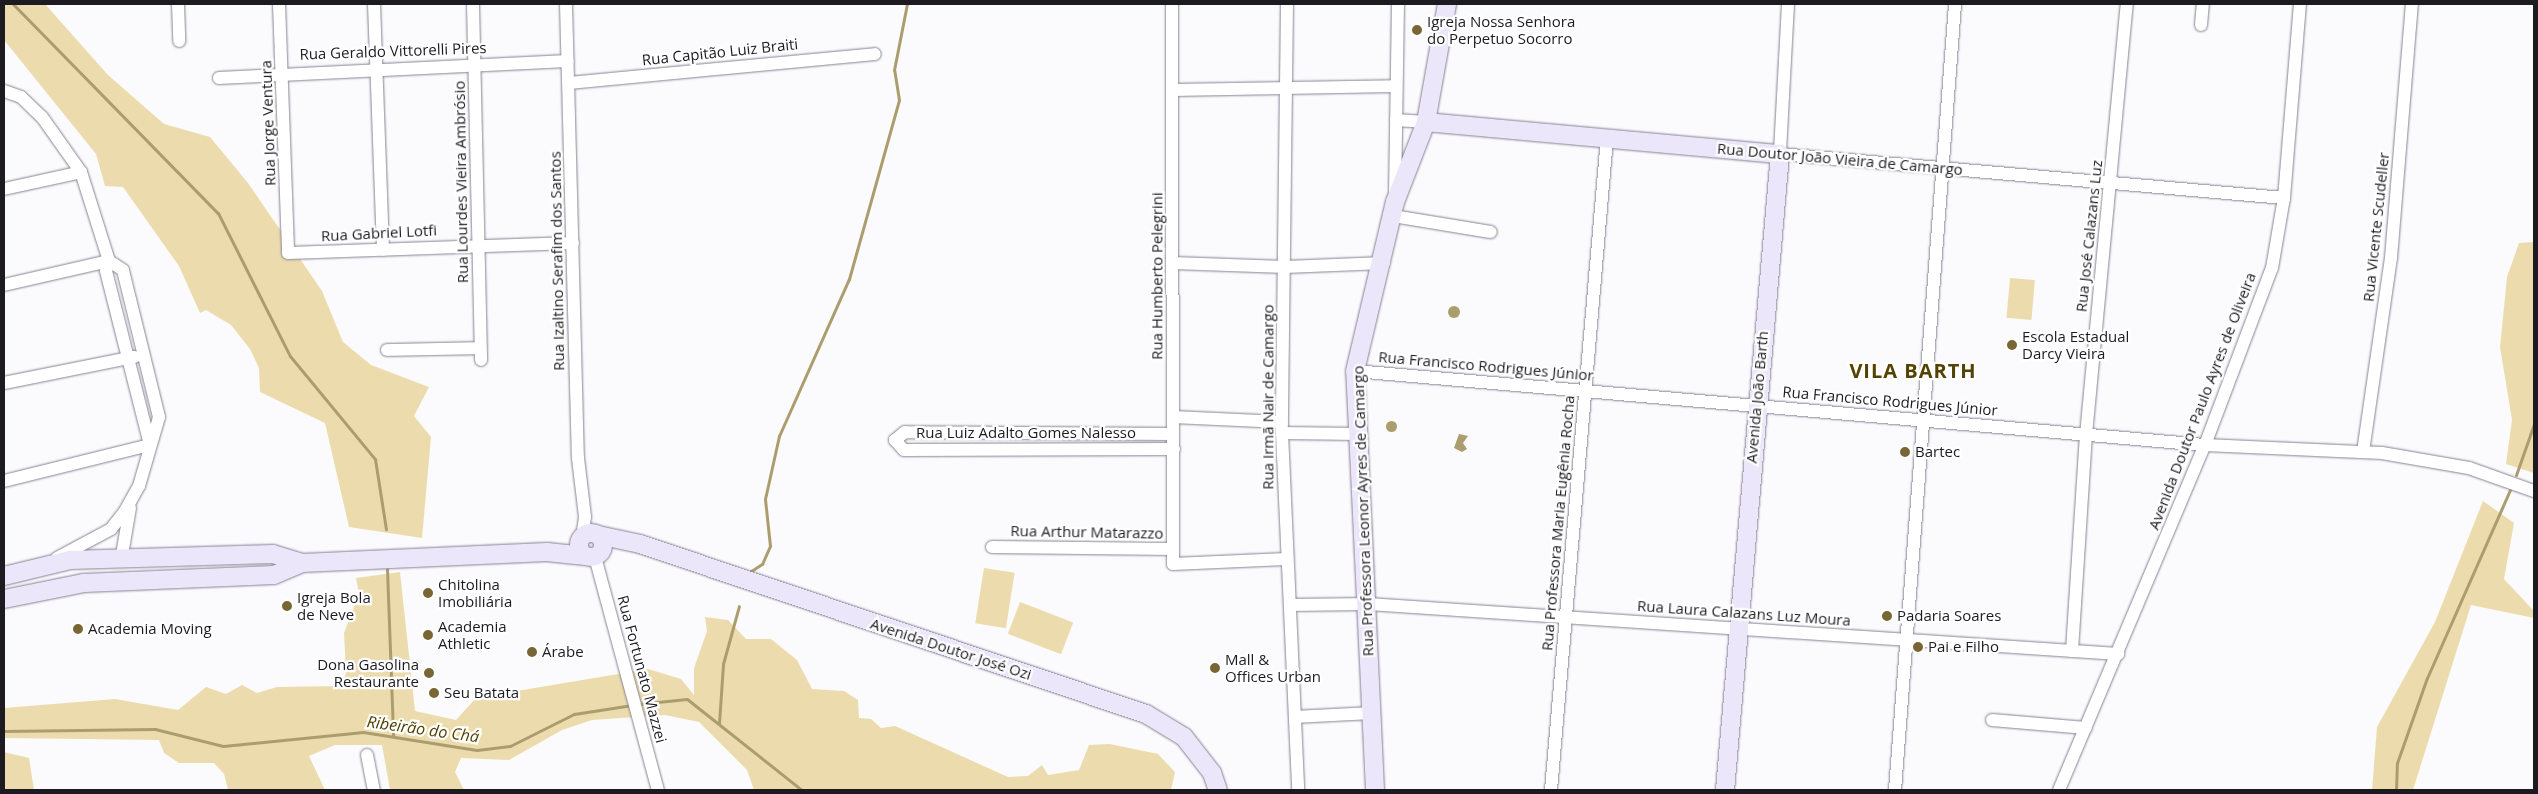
<!DOCTYPE html>
<meta charset="utf-8">
<style>
body{margin:0}
#map{position:relative;width:2538px;height:794px;overflow:hidden;background:#fbfafd;font-family:"Open Sans",sans-serif}
div>[style]{position:absolute}
[style*='--x']{left:calc(var(--x)*1px);top:calc(var(--y)*1px);width:calc(var(--w)*1px);rotate:calc(var(--a)*1deg)}
.green>*{inset:0;background:#ecdcad;transform-origin:0 0}
.water>*{inset:0;background:#ac9d6f}
.round{border-radius:50%}
.stream>*{height:3px;margin:-1.5px;padding:0 1.5px;transform-origin:1.5px;border-radius:1.5px;background:#ac9d6f}
.roads{filter:drop-shadow(0 0 1px #878293) drop-shadow(0 0 1px #878293)}
.minor>*{height:12px;margin:-6px;padding:0 6px;transform-origin:6px;border-radius:6px;background:#fff}
.secondary>*{height:18px;margin:-9px;padding:0 9px;transform-origin:9px;border-radius:9px;background:#ece6fb}
.secondary>.ring{margin:-9px;padding:0;box-sizing:content-box;background:none;border:18px solid #ece6fb;border-radius:50%}
.dots>*{width:14px;height:14px;translate:-50% -50%;box-sizing:border-box;border:2px solid #fff;border-radius:50%}
span{translate:-50% -50%;white-space:nowrap;text-align:center;line-height:1.15;-webkit-text-stroke:4.5px #fff;paint-order:stroke}
.poi-label{font-size:15px;color:#1d1b21}
.left{translate:0 -50%;text-align:left}
.right{translate:-100% -50%;text-align:right}
.street-label{font-size:15px;color:#1d1b21}
.water-label{font-size:16px;color:#524104;font-style:italic}
.district-label{font-size:20px;color:#544200;font-weight:700;letter-spacing:1px}
.frame{position:absolute;inset:0;border:5px solid #1d1b21;pointer-events:none}
</style>
<div id="map">
<div class="green">
<i style="clip-path:polygon(4px 4px,45px 4px,108px 75px,164px 124px,210px 137px,248px 183px,322px 291px,343px 342px,371px 365px,429px 387px,414px 416px,431px 437px,422px 538px,349px 527px,325px 423px,260px 392px,259px 368px,250px 349px,231px 325px,206px 310px,200px 313px,179px 266px,123px 187px,105px 186px,96px 154px,4px 40px)"></i>
<i style="clip-path:polygon(2534px 242px,2534px 473px,2506px 464px,2512px 420px,2500px 347px,2507px 277px,2519px 243px)"></i>
<i style="left:2010px;top:278px;width:25px;height:40px;rotate:5deg"></i>
<i style="clip-path:polygon(2483px 501px,2514px 523px,2504px 579px,2534px 611px,2534px 618px,2471px 605px,2413px 790px,2372px 790px,2377px 727px,2435px 622px)"></i>
<i style="left:984px;top:568px;width:31px;height:56px;rotate:9deg"></i>
<i style="clip-path:polygon(400px 572px,415px 711px,456px 720px,476px 698px,648px 669px,681px 679px,694px 695px,694px 668px,707px 631px,705px 617px,728px 620px,746px 639px,771px 639px,797px 660px,812px 689px,844px 691px,858px 700px,859px 718px,871px 719px,881px 728px,895px 726px,1008px 777px,1028px 776px,1042px 765px,1048px 775px,1079px 770px,1089px 745px,1110px 744px,1158px 754px,1175px 772px,1171px 790px,754px 790px,747px 770px,699px 722px,665px 715px,592px 720px,562px 730px,509px 760px,461px 758px,455px 772px,464px 790px,390px 790px,382px 745px,335px 745px,309px 756px,325px 790px,228px 790px,224px 774px,214px 763px,179px 763px,164px 753px,159px 740px,4px 738px,4px 708px,115px 699px,178px 710px,206px 687px,226px 694px,242px 685px,257px 693px,277px 687px,341px 686px,346px 673px,344px 633px,359px 594px,356px 578px)"></i>
<i style="left:1020px;top:602px;width:57px;height:34px;rotate:21deg"></i>
<i style="clip-path:polygon(4px 752px,29px 758px,34px 790px,4px 790px)"></i>
</div>
<div class="water">
<i class="round" style="left:1448px;top:306px;width:12px;height:12px"></i>
<i class="round" style="left:1385.5px;top:420.5px;width:11px;height:11px"></i>
<i style="clip-path:polygon(1459px 434px,1468px 436px,1463px 443px,1467px 449px,1462px 452px,1454px 448px)"></i>
</div>
<div class="stream">
<i style="--x:13;--y:4;--w:293;--a:45.6"></i>
<i style="--x:218;--y:213;--w:160;--a:63.3"></i>
<i style="--x:290;--y:356;--w:134;--a:50.5"></i>
<i style="--x:375;--y:459;--w:71;--a:81.1"></i>
<i style="--x:2516;--y:475;--w:54;--a:-70.6"></i>
<i style="--x:387;--y:569;--w:167;--a:87.9"></i>
<i style="--x:748;--y:573;--w:17;--a:-33"></i>
<i style="--x:762;--y:564;--w:20;--a:-66"></i>
<i style="--x:770;--y:546;--w:47;--a:-96.1"></i>
<i style="--x:765;--y:499;--w:65;--a:-77.5"></i>
<i style="--x:779;--y:436;--w:172;--a:-66"></i>
<i style="--x:849;--y:279;--w:186;--a:-74.4"></i>
<i style="--x:899;--y:100;--w:30;--a:-99"></i>
<i style="--x:894;--y:70;--w:67;--a:-78.9"></i>
<i style="--x:638;--y:704;--w:49;--a:-5.8"></i>
<i style="--x:687;--y:699;--w:147;--a:38.4"></i>
<i style="--x:719;--y:723;--w:59;--a:-86.1"></i>
<i style="--x:723;--y:664;--w:60;--a:-74.6"></i>
<i style="--x:4;--y:731;--w:151;--a:-0.8"></i>
<i style="--x:155;--y:729;--w:70;--a:14"></i>
<i style="--x:223;--y:746;--w:141;--a:-5.7"></i>
<i style="--x:363;--y:732;--w:115;--a:9"></i>
<i style="--x:477;--y:750;--w:33;--a:-7"></i>
<i style="--x:510;--y:746;--w:72;--a:-26.6"></i>
<i style="--x:574;--y:714;--w:59;--a:-8.8"></i>
<i style="--x:2396;--y:790;--w:27;--a:-88"></i>
<i style="--x:2397;--y:763;--w:90;--a:-70.6"></i>
<i style="--x:2427;--y:678;--w:206;--a:-66.2"></i>
</div>
<div class="roads">
<div class="minor">
<i style="--x:178;--y:4;--w:37;--a:88"></i>
<i style="--x:279;--y:4;--w:249;--a:87.9"></i>
<i style="--x:288;--y:253;--w:285;--a:-2"></i>
<i style="--x:374;--y:4;--w:246;--a:87.9"></i>
<i style="--x:473;--y:4;--w:356;--a:88.7"></i>
<i style="--x:566;--y:4;--w:454;--a:88.5"></i>
<i style="--x:578;--y:458;--w:59;--a:83.2"></i>
<i style="--x:585;--y:517;--w:21;--a:98"></i>
<i style="--x:1172;--y:4;--w:560;--a:89.9"></i>
<i style="--x:1173;--y:564;--w:113;--a:-2.5"></i>
<i style="--x:1287;--y:4;--w:429;--a:90.7"></i>
<i style="--x:1282;--y:433;--w:357;--a:87.4"></i>
<i style="--x:1788;--y:4;--w:150;--a:93.1"></i>
<i style="--x:1780;--y:154;--w:506;--a:4.99"></i>
<i style="--x:2201;--y:25;--w:21;--a:-85"></i>
<i style="--x:219;--y:78;--w:349;--a:-2.8"></i>
<i style="--x:569;--y:83;--w:307;--a:-5.4"></i>
<i style="--x:1173;--y:90;--w:222;--a:-1"></i>
<i style="--x:4;--y:91;--w:18;--a:19"></i>
<i style="--x:21;--y:97;--w:29;--a:44"></i>
<i style="--x:42;--y:117;--w:67;--a:54.7"></i>
<i style="--x:81;--y:172;--w:93;--a:72.5"></i>
<i style="--x:109;--y:261;--w:10;--a:107"></i>
<i style="--x:106;--y:271;--w:179;--a:75.8"></i>
<i style="--x:1396;--y:120;--w:30;--a:4"></i>
<i style="--x:4;--y:189;--w:79;--a:-12.4"></i>
<i style="--x:1395;--y:194;--w:190;--a:-89.1"></i>
<i style="--x:1393;--y:216;--w:99;--a:9.3"></i>
<i style="--x:1173;--y:263;--w:112;--a:2"></i>
<i style="--x:1285;--y:267;--w:99;--a:-2.3"></i>
<i style="--x:4;--y:285;--w:108;--a:-12.9"></i>
<i style="--x:387;--y:350;--w:93;--a:-1.2"></i>
<i style="--x:1355;--y:371;--w:853;--a:4.98"></i>
<i style="--x:2205;--y:445;--w:177;--a:2.6"></i>
<i style="--x:2382;--y:453;--w:88;--a:9.8"></i>
<i style="--x:2469;--y:468;--w:69;--a:19.5"></i>
<i style="--x:4;--y:383;--w:133;--a:-11.3"></i>
<i style="--x:1173;--y:417;--w:109;--a:2.6"></i>
<i style="--x:1282;--y:433;--w:77;--a:0.7"></i>
<i style="--x:1173;--y:434;--w:268;--a:-179.6"></i>
<i style="--x:905;--y:432;--w:13;--a:141"></i>
<i style="--x:895;--y:440;--w:13;--a:48"></i>
<i style="--x:904;--y:450;--w:270;--a:-0.2"></i>
<i style="--x:2363;--y:452;--w:196;--a:-81.8"></i>
<i style="--x:2391;--y:258;--w:255;--a:-85.3"></i>
<i style="--x:4;--y:481;--w:150;--a:-13.9"></i>
<i style="--x:992;--y:547;--w:181;--a:0.6"></i>
<i style="--x:595;--y:557;--w:241;--a:74.9"></i>
<i style="--x:57;--y:558;--w:61;--a:-28.2"></i>
<i style="--x:111;--y:529;--w:23;--a:-52"></i>
<i style="--x:125;--y:511;--w:29;--a:-61"></i>
<i style="--x:139;--y:486;--w:72;--a:-73.8"></i>
<i style="--x:159;--y:417;--w:151;--a:-103.8"></i>
<i style="--x:123;--y:270;--w:17;--a:-147"></i>
<i style="--x:121;--y:561;--w:54;--a:-80.4"></i>
<i style="--x:1290;--y:605;--w:78;--a:-0.7"></i>
<i style="--x:1368;--y:604;--w:752;--a:3.81"></i>
<i style="--x:2072;--y:651;--w:216;--a:-86.3"></i>
<i style="--x:2086;--y:435;--w:433;--a:-84.6"></i>
<i style="--x:1295;--y:717;--w:76;--a:-3"></i>
<i style="--x:1992;--y:720;--w:94;--a:4.9"></i>
<i style="--x:367;--y:755;--w:36;--a:79"></i>
<i style="--x:1551;--y:790;--w:654;--a:-85.09"></i>
<i style="--x:1895;--y:790;--w:788;--a:-85.63"></i>
<i style="--x:2059;--y:790;--w:375;--a:-67.1"></i>
<i style="--x:2205;--y:445;--w:189;--a:-69.3"></i>
<i style="--x:2272;--y:268;--w:71;--a:-80.3"></i>
<i style="--x:2284;--y:198;--w:195;--a:-85.3"></i>
</div>
<div class="secondary">
<i style="--x:1426;--y:122;--w:355;--a:5.2"></i>
<i style="--x:1780;--y:154;--w:638;--a:94.94"></i>
<i class="ring" style="left:579px;top:533px;width:6px;height:6px"></i>
<i style="--x:598;--y:535;--w:43;--a:12.1"></i>
<i style="--x:640;--y:544;--w:534;--a:18.57"></i>
<i style="--x:1146;--y:714;--w:44;--a:31.2"></i>
<i style="--x:1184;--y:737;--w:46;--a:52.1"></i>
<i style="--x:1212;--y:773;--w:18;--a:71"></i>
<i style="--x:4;--y:576;--w:68;--a:-13.6"></i>
<i style="--x:70;--y:560;--w:203;--a:-1.7"></i>
<i style="--x:273;--y:554;--w:30;--a:17"></i>
<i style="--x:302;--y:563;--w:245;--a:-2.6"></i>
<i style="--x:547;--y:552;--w:39;--a:6"></i>
<i style="--x:4;--y:599;--w:82;--a:-11.3"></i>
<i style="--x:84;--y:583;--w:190;--a:-2.4"></i>
<i style="--x:274;--y:575;--w:30;--a:-23"></i>
<i style="--x:1375;--y:790;--w:419;--a:-92.7"></i>
<i style="--x:1355;--y:371;--w:174;--a:-76.7"></i>
<i style="--x:1395;--y:202;--w:86;--a:-68.8"></i>
<i style="--x:1426;--y:122;--w:120;--a:-79.9"></i>
</div>
</div>
<div class="dots">
<i style="left:1417px;top:30px;background:#786735"></i>
<i style="left:2012px;top:345px;background:#786735"></i>
<i style="left:1905px;top:452px;background:#786735"></i>
<i style="left:428px;top:593px;background:#786735"></i>
<i style="left:287px;top:606px;background:#786735"></i>
<i style="left:1887px;top:616px;background:#786735"></i>
<i style="left:78px;top:629px;background:#786735"></i>
<i style="left:428px;top:635px;background:#786735"></i>
<i style="left:1918px;top:647px;background:#786735"></i>
<i style="left:532px;top:652px;background:#786735"></i>
<i style="left:1215px;top:668px;background:#786735"></i>
<i style="left:429px;top:673px;background:#786735"></i>
<i style="left:434px;top:693px;background:#786735"></i>
</div>
<div class="poi-label">
<span class="left" style="left:1427px;top:30px">Igreja Nossa Senhora<br>do Perpetuo Socorro</span>
<span class="left" style="left:2022px;top:345px">Escola Estadual<br>Darcy Vieira</span>
<span class="left" style="left:1915px;top:452px">Bartec</span>
<span class="left" style="left:438px;top:593px">Chitolina<br>Imobiliária</span>
<span class="left" style="left:297px;top:606px">Igreja Bola<br>de Neve</span>
<span class="left" style="left:1897px;top:616px">Padaria Soares</span>
<span class="left" style="left:438px;top:635px">Academia<br>Athletic</span>
<span class="left" style="left:88px;top:629px">Academia Moving</span>
<span class="left" style="left:1928px;top:647px">Pai e Filho</span>
<span class="left" style="left:542px;top:652px">Árabe</span>
<span class="left" style="left:1225px;top:668px">Mall &amp;<br>Offices Urban</span>
<span class="right" style="left:419px;top:673px">Dona Gasolina<br>Restaurante</span>
<span class="left" style="left:444px;top:693px">Seu Batata</span>
</div>
<div class="street-label">
<span style="left:393px;top:51px;rotate:-2deg">Rua Geraldo Vittorelli Pires</span>
<span style="left:720px;top:52px;rotate:-6deg">Rua Capitão Luiz Braiti</span>
<span style="left:268px;top:123px;rotate:-92deg">Rua Jorge Ventura</span>
<span style="left:1840px;top:159px;rotate:5deg">Rua Doutor João Vieira de Camargo</span>
<span style="left:461px;top:182px;rotate:-91deg">Rua Lourdes Vieira Ambrósio</span>
<span style="left:2376px;top:227px;rotate:-84deg">Rua Vicente Scudeller</span>
<span style="left:379px;top:233px;rotate:-3deg">Rua Gabriel Lotfi</span>
<span style="left:2089px;top:236px;rotate:-84deg">Rua José Calazans Luz</span>
<span style="left:557px;top:261px;rotate:-91deg">Rua Izaltino Serafim dos Santos</span>
<span style="left:1157px;top:276px;rotate:-90deg">Rua Humberto Pelegrini</span>
<span style="left:1486px;top:366px;rotate:5deg">Rua Francisco Rodrigues Júnior</span>
<span style="left:1268px;top:397px;rotate:-90deg">Rua Irmã Nair de Camargo</span>
<span style="left:1757px;top:397px;rotate:-85deg">Avenida João Barth</span>
<span style="left:1890px;top:401px;rotate:5deg">Rua Francisco Rodrigues Júnior</span>
<span style="left:2202px;top:401px;rotate:-69deg">Avenida Doutor Paulo Ayres de Oliveira</span>
<span style="left:1026px;top:433px">Rua Luiz Adalto Gomes Nalesso</span>
<span style="left:1363px;top:511px;rotate:-92deg">Rua Professora Leonor Ayres de Camargo</span>
<span style="left:1558px;top:523px;rotate:-85deg">Rua Professora Maria Eugênia Rocha</span>
<span style="left:1087px;top:532px;rotate:1deg">Rua Arthur Matarazzo</span>
<span style="left:1744px;top:613px;rotate:4deg">Rua Laura Calazans Luz Moura</span>
<span style="left:951px;top:649px;rotate:18deg">Avenida Doutor José Ozi</span>
<span style="left:642px;top:669px;rotate:75deg">Rua Fortunato Mazzei</span>
</div>
<div class="water-label">
<span style="left:423px;top:729px;rotate:8deg">Ribeirão do Chá</span>
</div>
<div class="district-label">
<span style="left:1913px;top:370px">VILA BARTH</span>
</div>
<div class="frame"></div>
</div>
